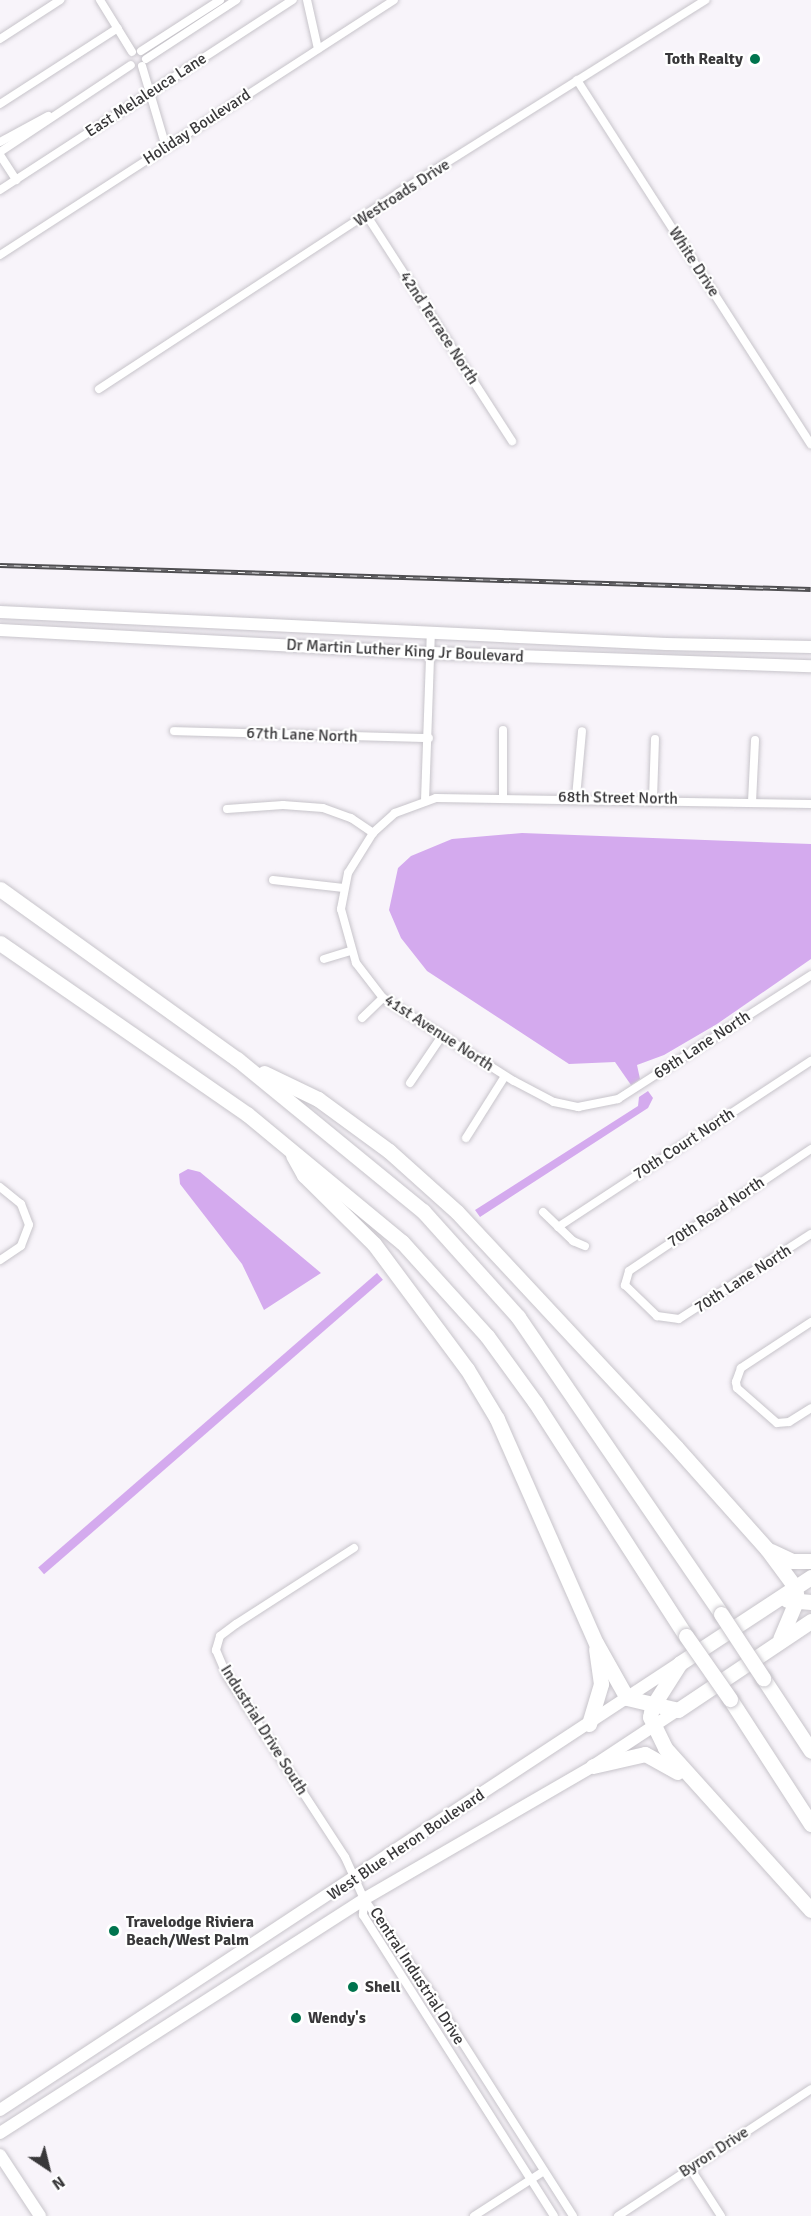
<!DOCTYPE html>
<style>
body{margin:0}
#map{position:relative;width:811px;height:2216px;overflow:hidden;background:#f8f4fa;font-family:Signika,sans-serif}
div>[style]{position:absolute}
[style*='--x']{left:calc(var(--x)*1px);top:calc(var(--y)*1px);width:calc(var(--w)*1px);rotate:calc(var(--a)*1deg)}
.water>*{inset:0;background:#d4aaee;transform-origin:0 0}
.roads{filter:drop-shadow(0 0 2px #c7c4ca) drop-shadow(0 0 2px #c7c4ca)}
.street>*{height:8px;margin:-4px;padding:0 4px;transform-origin:4px;border-radius:4px;background:#fff}
.secondary>*{height:12px;margin:-6px;padding:0 6px;transform-origin:6px;border-radius:6px;background:#fff}
.primary>*{height:12px;margin:-6px;padding:0 6px;transform-origin:6px;border-radius:6px;background:#fff}
.highway>*{height:15px;margin:-7.5px;padding:0 7.5px;transform-origin:7.5px;border-radius:7.5px;background:#fff}
.rail>*{height:4.5px;margin-top:-2.25px;transform-origin:0;background:repeating-linear-gradient(90deg,#fff 0 7px,#4f4e51 0 14px);box-sizing:border-box;border-block:2px solid #4f4e51}
.bridges{filter:drop-shadow(0 0 2px #c7c4ca) drop-shadow(0 0 2px #c7c4ca)}
.highway-bridge>*{height:15px;margin:-7.5px;padding:0 7.5px;transform-origin:7.5px;border-radius:7.5px;background:#fff}
.dots>*{width:16px;height:16px;translate:-50% -50%;box-sizing:border-box;border:3px solid #fff;border-radius:50%}
span{translate:-50% -50%;white-space:nowrap;text-align:center;line-height:1.15;-webkit-text-stroke:4.5px #fff;paint-order:stroke}
.poi-label{font-size:16px;color:#39383a;font-weight:700}
.right{translate:-100% -50%;text-align:right}
.left{translate:0 -50%;text-align:left}
.street-label{font-size:16px;color:#39383a}
.north{position:absolute;left:18px;top:2138px;width:60px;height:60px;-webkit-text-stroke:4px #fff;paint-order:stroke;rotate:145deg;font-size:16px;font-weight:700;line-height:24px;text-align:center;color:#39383a}
.north::after{content:'';display:block;margin:auto;width:21px;height:27px;background:#39383a;clip-path:polygon(50% 0,100% 100%,50% 72%,0 100%)}
</style>
<div id="map">
<div class="water">
<i style="clip-path:polygon(522px 833px,811px 844px,811px 959px,717px 1024px,664px 1055px,637px 1065px,640px 1079px,631px 1085px,615px 1062px,569px 1064px,427px 971px,401px 938px,389px 910px,398px 868px,411px 856px,452px 839px)"></i>
<i style="clip-path:polygon(648px 1091px,653px 1098px,648px 1108px,480px 1217px,475px 1210px,638px 1106px,639px 1097px)"></i>
<i style="clip-path:polygon(188px 1169px,200px 1172px,321px 1273px,264px 1310px,242px 1264px,180px 1184px,179px 1174px)"></i>
<i style="left:377px;top:1273px;width:9px;height:449px;rotate:49deg"></i>
</div>
<div class="roads">
<div class="street">
<i style="--x:100;--y:0;--w:61;--a:58.4"></i>
<i style="--x:307;--y:0;--w:50;--a:77.3"></i>
<i style="--x:0;--y:39;--w:72;--a:-33"></i>
<i style="--x:141;--y:51;--w:94;--a:-32.8"></i>
<i style="--x:146;--y:59;--w:108;--a:-33.2"></i>
<i style="--x:142;--y:66;--w:84;--a:73.5"></i>
<i style="--x:577;--y:80;--w:433;--a:57.3"></i>
<i style="--x:0;--y:104;--w:140;--a:-32.8"></i>
<i style="--x:0;--y:142;--w:55;--a:-28.4"></i>
<i style="--x:0;--y:152;--w:157;--a:-33.6"></i>
<i style="--x:0;--y:155;--w:30;--a:57"></i>
<i style="--x:0;--y:190;--w:349;--a:-33"></i>
<i style="--x:367;--y:216;--w:268;--a:57.2"></i>
<i style="--x:0;--y:255;--w:469;--a:-32.9"></i>
<i style="--x:99;--y:389;--w:358;--a:-33.2"></i>
<i style="--x:398;--y:193;--w:363;--a:-32.1"></i>
<i style="--x:174;--y:731;--w:255;--a:1.6"></i>
<i style="--x:503;--y:796;--w:66;--a:-90"></i>
<i style="--x:576;--y:797;--w:66;--a:-84.8"></i>
<i style="--x:653;--y:799;--w:60;--a:-88.1"></i>
<i style="--x:425;--y:801;--w:168;--a:-88"></i>
<i style="--x:752;--y:802;--w:62;--a:-87.2"></i>
<i style="--x:811;--y:804;--w:375;--a:-179.1"></i>
<i style="--x:436;--y:798;--w:44;--a:159.9"></i>
<i style="--x:395;--y:813;--w:30;--a:138"></i>
<i style="--x:373;--y:833;--w:47;--a:122"></i>
<i style="--x:348;--y:873;--w:37;--a:101"></i>
<i style="--x:341;--y:909;--w:56;--a:74.5"></i>
<i style="--x:356;--y:963;--w:44;--a:52.4"></i>
<i style="--x:383;--y:998;--w:155;--a:32.4"></i>
<i style="--x:514;--y:1081;--w:45;--a:27.7"></i>
<i style="--x:554;--y:1102;--w:25;--a:12"></i>
<i style="--x:578;--y:1107;--w:41;--a:-11.3"></i>
<i style="--x:618;--y:1099;--w:229;--a:-32.7"></i>
<i style="--x:227;--y:809;--w:56;--a:-4.1"></i>
<i style="--x:283;--y:805;--w:40;--a:4.3"></i>
<i style="--x:323;--y:808;--w:30;--a:20"></i>
<i style="--x:351;--y:818;--w:27;--a:34"></i>
<i style="--x:273;--y:880;--w:71;--a:6.4"></i>
<i style="--x:324;--y:959;--w:27;--a:-17"></i>
<i style="--x:362;--y:1018;--w:29;--a:-44"></i>
<i style="--x:410;--y:1083;--w:57;--a:-55.8"></i>
<i style="--x:466;--y:1138;--w:73;--a:-57.8"></i>
<i style="--x:811;--y:1149;--w:219;--a:146.2"></i>
<i style="--x:629;--y:1271;--w:15;--a:106"></i>
<i style="--x:625;--y:1285;--w:45;--a:44.1"></i>
<i style="--x:657;--y:1316;--w:22;--a:8"></i>
<i style="--x:679;--y:1319;--w:157;--a:-32.8"></i>
<i style="--x:0;--y:1187;--w:27;--a:39"></i>
<i style="--x:21;--y:1204;--w:22;--a:69"></i>
<i style="--x:29;--y:1225;--w:22;--a:111"></i>
<i style="--x:21;--y:1246;--w:25;--a:146"></i>
<i style="--x:543;--y:1212;--w:42;--a:44"></i>
<i style="--x:573;--y:1241;--w:13;--a:23"></i>
<i style="--x:558;--y:1227;--w:303;--a:-33.3"></i>
<i style="--x:811;--y:1322;--w:84;--a:146.7"></i>
<i style="--x:741;--y:1368;--w:15;--a:110"></i>
<i style="--x:736;--y:1382;--w:6;--a:81"></i>
<i style="--x:737;--y:1388;--w:53;--a:41.2"></i>
<i style="--x:777;--y:1423;--w:12;--a:-5"></i>
<i style="--x:789;--y:1422;--w:26;--a:-32"></i>
<i style="--x:354;--y:1548;--w:140;--a:147.2"></i>
<i style="--x:236;--y:1624;--w:20;--a:143"></i>
<i style="--x:220;--y:1636;--w:15;--a:106"></i>
<i style="--x:216;--y:1650;--w:28;--a:67"></i>
<i style="--x:227;--y:1676;--w:216;--a:56.9"></i>
<i style="--x:345;--y:1857;--w:46;--a:65.7"></i>
<i style="--x:364;--y:1899;--w:115;--a:54.5"></i>
<i style="--x:431;--y:1993;--w:264;--a:57.5"></i>
<i style="--x:364;--y:1899;--w:16;--a:94"></i>
<i style="--x:363;--y:1915;--w:356;--a:57.6"></i>
<i style="--x:690;--y:2168;--w:57;--a:57.1"></i>
<i style="--x:474;--y:2216;--w:83;--a:-32.7"></i>
<i style="--x:618;--y:2216;--w:231;--a:-33.3"></i>
</div>
<div class="secondary">
<i style="--x:0;--y:612;--w:667;--a:2.75"></i>
<i style="--x:666;--y:644;--w:145;--a:1.2"></i>
<i style="--x:0;--y:630;--w:432;--a:3.1"></i>
<i style="--x:431;--y:653;--w:380;--a:2"></i>
<i style="--x:0;--y:2155;--w:73;--a:56.7"></i>
</div>
<div class="primary">
<i style="--x:0;--y:2110;--w:812;--a:-33.34"></i>
<i style="--x:0;--y:2133;--w:433;--a:-32.7"></i>
<i style="--x:364;--y:1899;--w:265;--a:-30.1"></i>
<i style="--x:593;--y:1766;--w:102;--a:-33.4"></i>
</div>
<div class="highway">
<i style="--x:0;--y:889;--w:292;--a:35.7"></i>
<i style="--x:237;--y:1059;--w:240;--a:39.3"></i>
<i style="--x:423;--y:1211;--w:142;--a:48.1"></i>
<i style="--x:518;--y:1317;--w:360;--a:55.6"></i>
<i style="--x:0;--y:943;--w:300;--a:34.7"></i>
<i style="--x:247;--y:1114;--w:201;--a:39.6"></i>
<i style="--x:402;--y:1242;--w:127;--a:47.9"></i>
<i style="--x:487;--y:1336;--w:82;--a:54"></i>
<i style="--x:535;--y:1402;--w:278;--a:57.2"></i>
<i style="--x:264;--y:1073;--w:60;--a:25.7"></i>
<i style="--x:318;--y:1099;--w:88;--a:36.2"></i>
<i style="--x:389;--y:1151;--w:91;--a:41.9"></i>
<i style="--x:457;--y:1212;--w:321;--a:47"></i>
<i style="--x:676;--y:1447;--w:137;--a:48.3"></i>
<i style="--x:767;--y:1549;--w:47;--a:53.6"></i>
<i style="--x:795;--y:1587;--w:12;--a:81"></i>
<i style="--x:797;--y:1599;--w:43;--a:113"></i>
<i style="--x:293;--y:1155;--w:23;--a:61"></i>
<i style="--x:304;--y:1175;--w:98;--a:44.6"></i>
<i style="--x:374;--y:1244;--w:156;--a:53.4"></i>
<i style="--x:467;--y:1369;--w:58;--a:59"></i>
<i style="--x:497;--y:1419;--w:245;--a:66.2"></i>
<i style="--x:596;--y:1643;--w:63;--a:60.6"></i>
<i style="--x:627;--y:1698;--w:52;--a:13.2"></i>
<i style="--x:678;--y:1710;--w:160;--a:-33.8"></i>
<i style="--x:771;--y:1551;--w:23;--a:25"></i>
<i style="--x:792;--y:1561;--w:19;--a:0"></i>
<i style="--x:811;--y:1577;--w:157;--a:146.7"></i>
<i style="--x:680;--y:1663;--w:52;--a:122.5"></i>
<i style="--x:652;--y:1707;--w:10;--a:101"></i>
<i style="--x:650;--y:1717;--w:34;--a:64"></i>
<i style="--x:665;--y:1748;--w:218;--a:48"></i>
<i style="--x:787;--y:1600;--w:24;--a:5"></i>
<i style="--x:763;--y:1678;--w:87;--a:56.7"></i>
<i style="--x:730;--y:1699;--w:149;--a:57.1"></i>
<i style="--x:589;--y:1724;--w:42;--a:-73.3"></i>
<i style="--x:601;--y:1684;--w:35;--a:-98"></i>
<i style="--x:593;--y:1766;--w:53;--a:-13"></i>
<i style="--x:645;--y:1754;--w:37;--a:29"></i>
</div>
</div>
<div class="rail">
<i style="--x:0;--y:565;--w:811;--a:1.7"></i>
</div>
<div class="bridges">
<div class="highway-bridge">
<i style="--x:721;--y:1614;--w:77;--a:56.7"></i>
<i style="--x:686;--y:1636;--w:77;--a:55.1"></i>
</div>
</div>
<div class="dots">
<i style="left:755px;top:59px;background:#00744e"></i>
<i style="left:114px;top:1931px;background:#00744e"></i>
<i style="left:353px;top:1987px;background:#00744e"></i>
<i style="left:296px;top:2018px;background:#00744e"></i>
</div>
<div class="poi-label">
<span class="right" style="left:743px;top:59px">Toth Realty</span>
<span class="left" style="left:126px;top:1931px">Travelodge Riviera<br>Beach/West Palm</span>
<span class="left" style="left:365px;top:1987px">Shell</span>
<span class="left" style="left:308px;top:2018px">Wendy's</span>
</div>
<div class="street-label">
<span style="left:146px;top:95px;rotate:-33deg">East Melaleuca Lane</span>
<span style="left:197px;top:127px;rotate:-33deg">Holiday Boulevard</span>
<span style="left:402px;top:193px;rotate:-33deg">Westroads Drive</span>
<span style="left:694px;top:262px;rotate:57deg">White Drive</span>
<span style="left:439px;top:328px;rotate:57deg">42nd Terrace North</span>
<span style="left:405px;top:651px;rotate:3deg">Dr Martin Luther King Jr Boulevard</span>
<span style="left:302px;top:735px;rotate:2deg">67th Lane North</span>
<span style="left:618px;top:798px;rotate:1deg">68th Street North</span>
<span style="left:439px;top:1033px;rotate:33deg">41st Avenue North</span>
<span style="left:702px;top:1045px;rotate:-33deg">69th Lane North</span>
<span style="left:684px;top:1144px;rotate:-33deg">70th Court North</span>
<span style="left:716px;top:1212px;rotate:-34deg">70th Road North</span>
<span style="left:743px;top:1279px;rotate:-33deg">70th Lane North</span>
<span style="left:264px;top:1730px;rotate:58deg">Industrial Drive South</span>
<span style="left:406px;top:1845px;rotate:-34deg">West Blue Heron Boulevard</span>
<span style="left:417px;top:1976px;rotate:57deg">Central Industrial Drive</span>
<span style="left:714px;top:2152px;rotate:-33deg">Byron Drive</span>
</div>
<div class="north">N</div>
</div>
